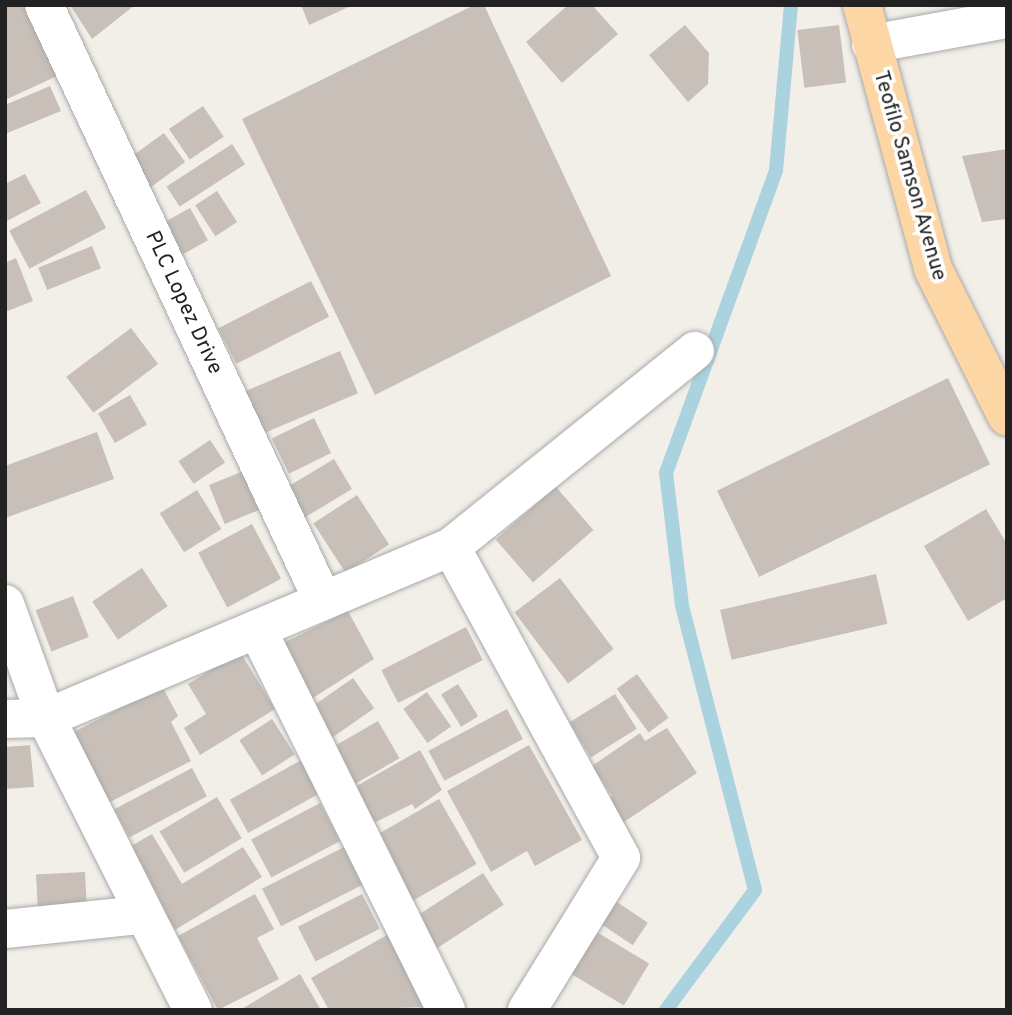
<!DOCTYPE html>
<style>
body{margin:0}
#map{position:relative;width:1012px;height:1015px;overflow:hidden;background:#f2efe9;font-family:Overpass,sans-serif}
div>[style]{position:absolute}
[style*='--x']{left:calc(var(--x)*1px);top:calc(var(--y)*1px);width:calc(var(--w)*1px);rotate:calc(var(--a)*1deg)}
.stream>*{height:14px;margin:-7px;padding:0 7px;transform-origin:7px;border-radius:7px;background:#aad3df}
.building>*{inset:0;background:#c7bfb8;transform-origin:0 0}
.roads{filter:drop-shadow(0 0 2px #a9a9a9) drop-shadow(0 0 2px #a9a9a9)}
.minor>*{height:38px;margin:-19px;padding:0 19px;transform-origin:19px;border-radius:19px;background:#fff}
.major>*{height:38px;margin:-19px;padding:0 19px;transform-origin:19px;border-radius:19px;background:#fcd6a4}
span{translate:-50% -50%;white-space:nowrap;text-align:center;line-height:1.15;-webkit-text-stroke:7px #fff;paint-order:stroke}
.street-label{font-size:21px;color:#222}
.frame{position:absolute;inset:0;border:7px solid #222;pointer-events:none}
</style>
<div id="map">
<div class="stream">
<i style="--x:666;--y:1010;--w:149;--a:-53.4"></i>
<i style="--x:755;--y:890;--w:294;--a:-104.4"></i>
<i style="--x:682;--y:605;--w:133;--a:-96.9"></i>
<i style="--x:666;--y:473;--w:322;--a:-70"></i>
<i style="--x:776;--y:170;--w:166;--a:-84.8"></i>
</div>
<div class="building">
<i style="clip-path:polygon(5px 5px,28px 5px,57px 76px,5px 100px)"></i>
<i style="clip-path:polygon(70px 5px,135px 5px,92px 39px)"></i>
<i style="clip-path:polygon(301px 5px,353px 5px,309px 25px)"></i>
<i style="clip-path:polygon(474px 5px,484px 5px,611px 276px,375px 395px,242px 119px)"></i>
<i style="clip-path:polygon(568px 5px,592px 5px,618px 34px,562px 83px,526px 42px)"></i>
<i style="clip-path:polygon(685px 25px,709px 53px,708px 84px,688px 102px,649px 55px)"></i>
<i style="left:839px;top:25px;width:58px;height:42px;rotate:83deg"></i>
<i style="clip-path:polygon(50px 86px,61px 111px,5px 134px,5px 105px)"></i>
<i style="left:203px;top:106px;width:37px;height:41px;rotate:56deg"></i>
<i style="left:164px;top:133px;width:36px;height:46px;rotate:54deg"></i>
<i style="left:232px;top:144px;width:24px;height:78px;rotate:57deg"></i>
<i style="clip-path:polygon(1007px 149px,1007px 219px,982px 222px,962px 156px)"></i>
<i style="clip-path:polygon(25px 174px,41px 203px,5px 222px,5px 184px)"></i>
<i style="left:86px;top:190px;width:43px;height:87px;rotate:62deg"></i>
<i style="left:217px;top:191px;width:37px;height:26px;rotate:57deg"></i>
<i style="left:190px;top:208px;width:37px;height:30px;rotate:61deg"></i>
<i style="left:92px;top:246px;width:24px;height:58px;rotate:68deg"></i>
<i style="clip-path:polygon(16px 258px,33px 301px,5px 312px,5px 263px)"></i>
<i style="left:311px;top:281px;width:40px;height:104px;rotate:63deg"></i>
<i style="left:131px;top:328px;width:45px;height:81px;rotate:53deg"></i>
<i style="left:340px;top:351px;width:46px;height:103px;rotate:67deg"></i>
<i style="left:948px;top:378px;width:96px;height:257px;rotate:64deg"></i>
<i style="left:130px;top:395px;width:34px;height:37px;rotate:60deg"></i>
<i style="left:314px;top:418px;width:39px;height:47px;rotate:64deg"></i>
<i style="clip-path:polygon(97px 432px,114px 479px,5px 518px,5px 466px)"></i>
<i style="left:210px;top:440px;width:27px;height:38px;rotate:56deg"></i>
<i style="left:334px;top:459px;width:35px;height:56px;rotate:59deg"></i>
<i style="left:246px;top:470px;width:42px;height:40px;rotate:68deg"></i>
<i style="left:556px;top:487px;width:57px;height:80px;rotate:49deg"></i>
<i style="left:197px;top:490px;width:46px;height:44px;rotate:58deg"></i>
<i style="left:357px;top:495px;width:59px;height:52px;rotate:57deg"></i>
<i style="clip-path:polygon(986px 509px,1007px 544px,1007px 598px,968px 621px,924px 546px)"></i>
<i style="left:252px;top:524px;width:62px;height:61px;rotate:62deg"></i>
<i style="left:142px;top:568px;width:46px;height:60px;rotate:56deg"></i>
<i style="left:876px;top:574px;width:51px;height:160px;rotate:77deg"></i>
<i style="left:560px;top:578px;width:89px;height:57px;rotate:53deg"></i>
<i style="left:73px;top:596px;width:44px;height:40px;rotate:69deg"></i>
<i style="clip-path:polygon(348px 611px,374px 659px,305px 703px,273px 648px)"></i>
<i style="left:466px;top:627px;width:37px;height:95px;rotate:63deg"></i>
<i style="clip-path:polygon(240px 652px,275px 709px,200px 755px,184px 728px,206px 714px,188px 684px)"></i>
<i style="left:637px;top:674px;width:54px;height:25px;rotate:54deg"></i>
<i style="left:353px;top:678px;width:37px;height:58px;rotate:55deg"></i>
<i style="left:458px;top:684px;width:38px;height:20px;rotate:58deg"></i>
<i style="clip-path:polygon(162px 686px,178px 716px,171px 722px,191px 761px,110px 802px,74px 732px)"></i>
<i style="left:427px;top:692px;width:42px;height:29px;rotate:55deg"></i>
<i style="left:615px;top:694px;width:41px;height:54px;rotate:58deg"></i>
<i style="left:507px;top:709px;width:34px;height:89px;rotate:62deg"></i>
<i style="left:272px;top:719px;width:42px;height:39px;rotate:57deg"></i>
<i style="left:378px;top:721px;width:43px;height:62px;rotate:60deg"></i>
<i style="clip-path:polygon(667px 728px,697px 773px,621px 824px,605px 800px,612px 796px,592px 766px,640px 733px,645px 741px)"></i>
<i style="clip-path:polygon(30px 745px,34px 787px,5px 789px,5px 747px)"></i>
<i style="clip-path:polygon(529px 745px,582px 840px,535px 866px,527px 851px,491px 872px,447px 791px)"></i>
<i style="clip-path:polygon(420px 750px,442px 790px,415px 809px,412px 804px,368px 826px,346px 792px)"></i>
<i style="left:305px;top:758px;width:38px;height:86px;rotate:61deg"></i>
<i style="left:192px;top:768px;width:32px;height:88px;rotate:62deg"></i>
<i style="left:217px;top:797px;width:48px;height:67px;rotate:59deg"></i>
<i style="left:439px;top:799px;width:75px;height:76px;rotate:60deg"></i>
<i style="left:320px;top:803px;width:43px;height:78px;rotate:62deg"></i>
<i style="clip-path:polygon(152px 834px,182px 884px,243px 847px,262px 877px,175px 930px,126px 849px)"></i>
<i style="left:344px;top:847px;width:42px;height:92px;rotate:63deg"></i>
<i style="left:85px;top:872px;width:37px;height:49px;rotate:87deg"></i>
<i style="left:483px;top:873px;width:38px;height:86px;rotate:57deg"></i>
<i style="clip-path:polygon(255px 894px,274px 929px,257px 938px,279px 979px,218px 1010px,178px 936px)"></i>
<i style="left:362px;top:894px;width:39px;height:72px;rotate:63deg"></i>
<i style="left:608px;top:896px;width:48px;height:27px;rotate:34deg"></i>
<i style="left:590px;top:928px;width:69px;height:49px;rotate:31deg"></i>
<i style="clip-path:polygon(387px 935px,428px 1007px,329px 1010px,311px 978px)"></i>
<i style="clip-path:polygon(300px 974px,321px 1010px,240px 1010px)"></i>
</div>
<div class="roads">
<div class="minor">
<i style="--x:44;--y:5;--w:658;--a:64.91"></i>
<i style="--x:871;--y:44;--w:138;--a:-10.4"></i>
<i style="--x:451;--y:547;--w:354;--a:61.3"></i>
<i style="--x:621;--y:858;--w:179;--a:121.7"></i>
<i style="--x:5;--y:604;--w:121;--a:70.2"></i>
<i style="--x:46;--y:718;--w:327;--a:63.3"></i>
<i style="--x:257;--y:629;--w:425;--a:63.6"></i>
<i style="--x:5;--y:719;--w:41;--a:-1.4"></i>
<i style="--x:46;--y:718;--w:440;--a:-22.9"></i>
<i style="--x:451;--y:547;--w:313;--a:-38.8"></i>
<i style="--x:5;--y:929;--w:137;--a:-5.9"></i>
</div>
<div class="major">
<i style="--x:862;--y:5;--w:273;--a:74.9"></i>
<i style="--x:933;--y:269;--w:165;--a:63.4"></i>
</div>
</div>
<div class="street-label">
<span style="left:909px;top:176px;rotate:74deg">Teofilo Samson Avenue</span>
<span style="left:183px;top:303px;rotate:65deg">PLC Lopez Drive</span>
</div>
<div class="frame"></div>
</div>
